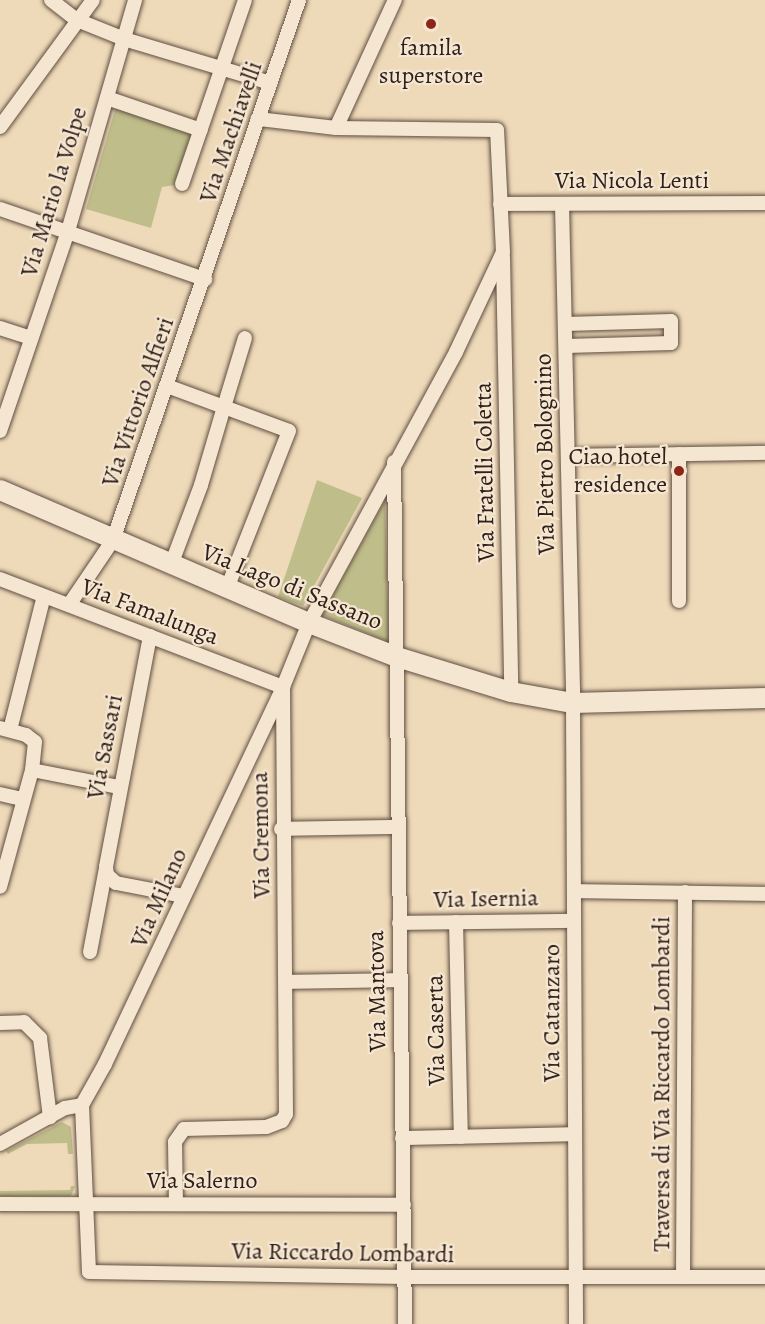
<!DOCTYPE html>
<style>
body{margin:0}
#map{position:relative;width:765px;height:1324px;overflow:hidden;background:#eed9b8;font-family:Alegreya,serif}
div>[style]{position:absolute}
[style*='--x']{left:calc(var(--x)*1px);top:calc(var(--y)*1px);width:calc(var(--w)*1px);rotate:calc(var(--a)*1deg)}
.green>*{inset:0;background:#bfbd8a}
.roads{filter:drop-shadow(0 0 2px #604e42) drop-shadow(0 0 2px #604e42)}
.minor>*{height:14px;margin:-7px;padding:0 7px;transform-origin:7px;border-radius:7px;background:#f4e6d1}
.secondary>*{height:20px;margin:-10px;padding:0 10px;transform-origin:10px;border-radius:10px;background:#f4e6d1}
.dots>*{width:16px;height:16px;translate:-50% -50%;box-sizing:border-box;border:3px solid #f4e6d1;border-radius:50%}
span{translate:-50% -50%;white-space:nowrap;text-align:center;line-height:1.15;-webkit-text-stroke:4.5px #f4e6d1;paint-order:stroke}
.poi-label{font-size:24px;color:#31201a}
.right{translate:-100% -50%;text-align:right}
.street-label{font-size:24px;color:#31201a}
</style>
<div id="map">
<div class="green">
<i style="clip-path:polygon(116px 106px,194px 133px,175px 185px,162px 187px,151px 228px,86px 209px)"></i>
<i style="clip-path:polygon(317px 480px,362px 498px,303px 606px,278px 597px)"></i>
<i style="clip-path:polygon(385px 500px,389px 642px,322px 615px)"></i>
<i style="clip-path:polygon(62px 1122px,71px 1127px,73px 1154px,68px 1154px,67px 1143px,27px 1144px,8px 1154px,6px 1151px)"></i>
<i style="clip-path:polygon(71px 1186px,75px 1186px,71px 1196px,0 1196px,0 1191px,70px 1190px)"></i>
</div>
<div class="roads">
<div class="minor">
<i style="--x:51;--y:0;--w:33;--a:38"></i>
<i style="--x:77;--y:20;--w:51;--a:22"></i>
<i style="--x:124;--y:39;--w:153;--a:16.7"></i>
<i style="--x:107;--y:98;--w:99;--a:18.8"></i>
<i style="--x:0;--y:127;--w:157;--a:-53.8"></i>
<i style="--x:336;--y:128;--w:141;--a:-65.3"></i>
<i style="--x:182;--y:184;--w:194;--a:-71.1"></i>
<i style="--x:500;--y:204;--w:265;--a:-0.2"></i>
<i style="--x:562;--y:204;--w:499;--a:88.7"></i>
<i style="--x:573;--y:703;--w:621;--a:89.72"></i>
<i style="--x:0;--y:209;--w:217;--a:18.9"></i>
<i style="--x:503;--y:257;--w:435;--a:88.9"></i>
<i style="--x:565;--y:324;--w:106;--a:-1.6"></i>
<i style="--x:671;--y:321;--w:22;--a:90"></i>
<i style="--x:671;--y:343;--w:105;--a:178.4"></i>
<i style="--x:0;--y:328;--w:33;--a:18"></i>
<i style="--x:167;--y:386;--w:61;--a:20.2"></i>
<i style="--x:224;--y:407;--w:72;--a:-73.1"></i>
<i style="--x:0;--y:431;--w:211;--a:-71.2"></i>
<i style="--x:68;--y:231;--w:241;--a:-73.8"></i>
<i style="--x:568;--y:456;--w:197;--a:-0.9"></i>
<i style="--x:394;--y:462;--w:862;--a:89.27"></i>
<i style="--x:171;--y:565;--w:85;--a:-69.4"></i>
<i style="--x:201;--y:485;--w:81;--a:-73.6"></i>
<i style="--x:224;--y:407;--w:69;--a:20.3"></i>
<i style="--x:289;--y:431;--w:169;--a:111.5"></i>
<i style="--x:0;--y:579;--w:303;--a:20.9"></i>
<i style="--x:283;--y:687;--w:427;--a:89.6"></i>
<i style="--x:286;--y:1114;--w:8;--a:120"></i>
<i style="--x:282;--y:1121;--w:17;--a:159"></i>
<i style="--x:266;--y:1127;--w:82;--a:178.6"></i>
<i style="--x:184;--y:1129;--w:16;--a:125"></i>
<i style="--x:175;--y:1142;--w:61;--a:89.1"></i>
<i style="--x:679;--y:601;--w:147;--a:-90"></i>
<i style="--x:69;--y:605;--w:78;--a:-55.9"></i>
<i style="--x:113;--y:540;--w:571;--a:-70.99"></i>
<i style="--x:150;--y:636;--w:235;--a:100.8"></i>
<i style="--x:106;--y:867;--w:8;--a:83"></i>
<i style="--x:107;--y:875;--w:12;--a:42"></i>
<i style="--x:116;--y:883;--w:68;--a:11"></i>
<i style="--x:0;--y:728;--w:27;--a:15"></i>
<i style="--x:26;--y:735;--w:11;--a:38"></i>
<i style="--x:35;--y:742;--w:28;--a:96"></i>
<i style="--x:32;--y:770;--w:121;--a:105.3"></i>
<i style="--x:10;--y:730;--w:138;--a:-75.8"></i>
<i style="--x:32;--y:770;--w:89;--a:11.1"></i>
<i style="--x:0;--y:794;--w:23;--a:13"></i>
<i style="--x:281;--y:829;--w:117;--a:-1"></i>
<i style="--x:575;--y:891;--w:190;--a:0.9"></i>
<i style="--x:456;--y:922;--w:215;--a:88.7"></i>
<i style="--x:399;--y:923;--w:175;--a:-0.7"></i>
<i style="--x:90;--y:952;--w:86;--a:-79.2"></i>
<i style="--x:286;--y:982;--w:113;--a:-1"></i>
<i style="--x:0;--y:1023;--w:24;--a:-2"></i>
<i style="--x:24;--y:1022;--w:23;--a:45"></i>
<i style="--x:40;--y:1038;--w:80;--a:82.8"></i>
<i style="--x:82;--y:1105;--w:167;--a:87.6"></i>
<i style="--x:89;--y:1272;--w:316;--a:0.9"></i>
<i style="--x:405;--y:1277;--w:360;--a:0"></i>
<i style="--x:402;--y:1138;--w:172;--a:-1.3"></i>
<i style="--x:0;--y:1144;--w:74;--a:-29"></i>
<i style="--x:65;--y:1108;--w:17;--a:-10"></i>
<i style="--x:82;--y:1105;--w:47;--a:-60.7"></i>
<i style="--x:105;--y:1064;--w:417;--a:-64.7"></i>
<i style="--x:283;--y:687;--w:69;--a:-67.9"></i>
<i style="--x:309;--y:623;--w:308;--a:-61.5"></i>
<i style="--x:456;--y:352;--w:110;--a:-64.8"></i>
<i style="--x:503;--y:252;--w:122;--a:-92.8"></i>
<i style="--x:497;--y:130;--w:161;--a:-179.3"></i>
<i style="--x:336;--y:128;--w:79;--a:-173.4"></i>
<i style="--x:0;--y:1204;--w:404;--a:0.1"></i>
<i style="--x:683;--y:1276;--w:384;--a:-89.7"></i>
</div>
<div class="secondary">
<i style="--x:0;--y:490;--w:336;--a:23.3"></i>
<i style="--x:309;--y:623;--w:94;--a:21.1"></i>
<i style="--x:397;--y:657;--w:119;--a:17.1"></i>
<i style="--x:511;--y:692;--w:63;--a:10.1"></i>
<i style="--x:573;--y:703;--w:192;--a:-1.5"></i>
</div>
</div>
<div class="dots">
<i style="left:431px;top:24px;background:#8f2418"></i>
<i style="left:679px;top:471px;background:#8f2418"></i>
</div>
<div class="poi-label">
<span style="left:431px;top:62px">famila<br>superstore</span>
<span class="right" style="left:667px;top:471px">Ciao hotel<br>residence</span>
</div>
<div class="street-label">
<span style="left:231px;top:132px;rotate:-71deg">Via Machiavelli</span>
<span style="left:632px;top:181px">Via Nicola Lenti</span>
<span style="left:54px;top:192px;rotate:-73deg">Via Mario la Volpe</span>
<span style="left:138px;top:402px;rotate:-71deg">Via Vittorio Alfieri</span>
<span style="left:545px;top:454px;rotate:-91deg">Via Pietro Bolognino</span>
<span style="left:485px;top:472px;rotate:-91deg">Via Fratelli Coletta</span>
<span style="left:292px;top:587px;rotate:22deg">Via Lago di Sassano</span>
<span style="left:150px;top:612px;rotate:21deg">Via Famalunga</span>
<span style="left:105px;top:747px;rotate:-79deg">Via Sassari</span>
<span style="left:261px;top:835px;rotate:-91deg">Via Cremona</span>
<span style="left:159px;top:898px;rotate:-66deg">Via Milano</span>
<span style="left:486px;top:899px;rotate:-1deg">Via Isernia</span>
<span style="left:377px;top:991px;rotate:-91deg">Via Mantova</span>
<span style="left:552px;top:1013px;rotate:-90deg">Via Catanzaro</span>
<span style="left:436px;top:1030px;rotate:-91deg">Via Caserta</span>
<span style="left:662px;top:1084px;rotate:-90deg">Traversa di Via Riccardo Lombardi</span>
<span style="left:202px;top:1181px">Via Salerno</span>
<span style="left:343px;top:1253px;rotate:1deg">Via Riccardo Lombardi</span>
</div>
</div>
